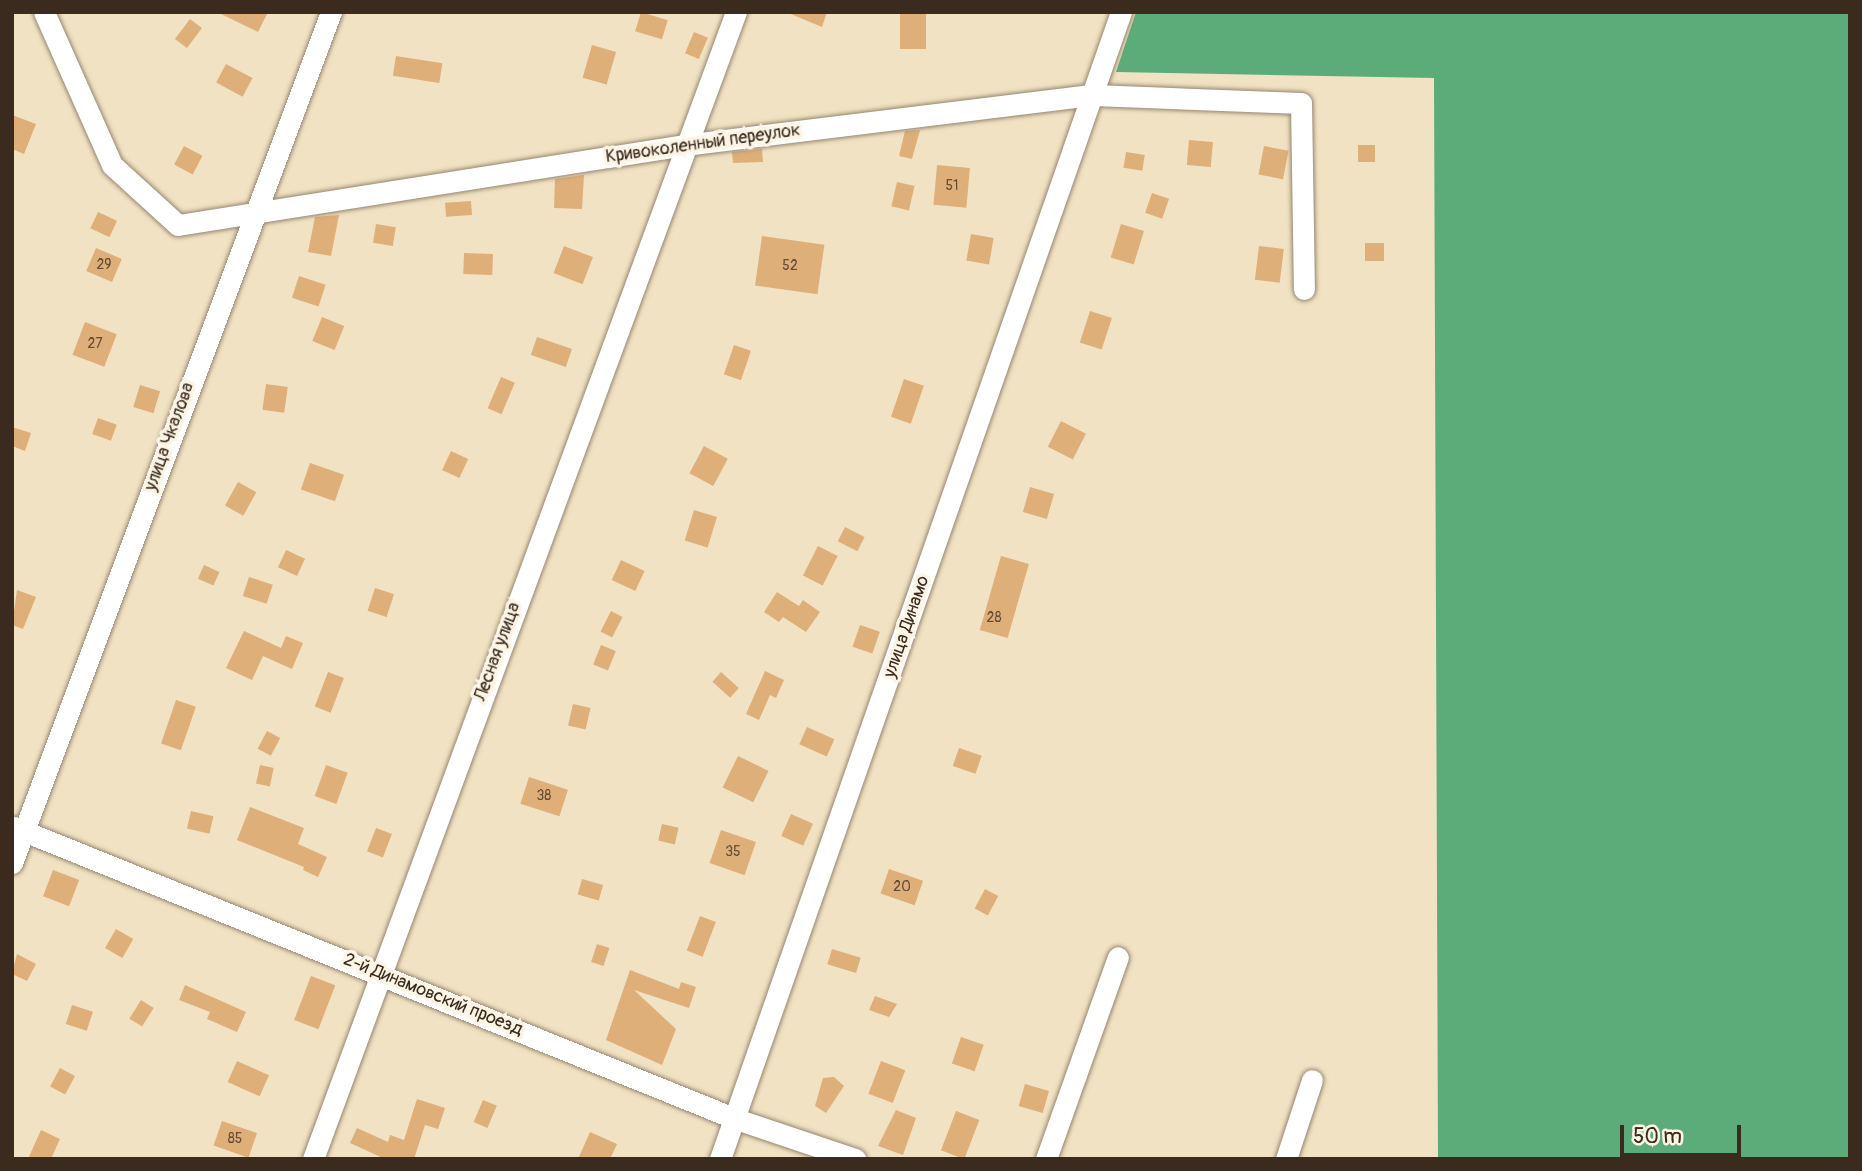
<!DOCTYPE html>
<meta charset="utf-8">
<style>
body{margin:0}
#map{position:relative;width:1862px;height:1171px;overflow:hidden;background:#f1e2c3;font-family:Pangolin,sans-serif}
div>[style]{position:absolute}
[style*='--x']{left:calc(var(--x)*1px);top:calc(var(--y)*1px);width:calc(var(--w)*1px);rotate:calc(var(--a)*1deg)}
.forest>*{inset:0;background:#5cac79}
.building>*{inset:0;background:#dfaf79;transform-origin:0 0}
.roads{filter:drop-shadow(0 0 2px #968670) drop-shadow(0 0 2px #968670)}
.minor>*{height:21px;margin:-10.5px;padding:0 10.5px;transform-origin:10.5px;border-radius:10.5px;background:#fff}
span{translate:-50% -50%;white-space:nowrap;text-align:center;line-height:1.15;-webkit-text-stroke:7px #fcf5e5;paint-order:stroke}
.number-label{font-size:14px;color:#644b35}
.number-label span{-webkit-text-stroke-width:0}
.street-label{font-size:18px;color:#3b2a1e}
.frame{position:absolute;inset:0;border:14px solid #3b2a1e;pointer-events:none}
.scale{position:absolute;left:1620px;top:1125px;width:121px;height:32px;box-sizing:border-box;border:4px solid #3b2a1e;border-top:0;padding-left:9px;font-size:21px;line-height:24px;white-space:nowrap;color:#3b2a1e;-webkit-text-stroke:5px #fcf5e5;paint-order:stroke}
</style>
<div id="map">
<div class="forest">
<i style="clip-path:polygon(1136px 12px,1850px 12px,1850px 1159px,1438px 1159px,1434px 78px,1116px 72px)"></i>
</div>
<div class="building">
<i style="clip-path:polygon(217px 12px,268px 12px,258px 32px)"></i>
<i style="left:641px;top:12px;width:28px;height:20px;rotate:17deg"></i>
<i style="clip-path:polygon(786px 12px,827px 12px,822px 27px)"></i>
<i style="left:900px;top:12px;width:26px;height:37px"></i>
<i style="left:190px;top:19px;width:15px;height:25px;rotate:37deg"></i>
<i style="left:694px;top:32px;width:15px;height:23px;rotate:23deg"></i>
<i style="left:592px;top:45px;width:25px;height:34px;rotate:16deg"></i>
<i style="left:396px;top:56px;width:47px;height:20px;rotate:9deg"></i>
<i style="left:226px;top:64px;width:30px;height:21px;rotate:28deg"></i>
<i style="clip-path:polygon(12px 115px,36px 124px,24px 154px,12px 149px)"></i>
<i style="clip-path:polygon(920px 130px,912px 159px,899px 156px,905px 131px)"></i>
<i style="left:1189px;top:140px;width:24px;height:25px;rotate:5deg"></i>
<i style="left:1358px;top:145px;width:17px;height:17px"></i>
<i style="left:184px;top:146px;width:21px;height:21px;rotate:28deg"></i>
<i style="left:1264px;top:146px;width:25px;height:29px;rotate:11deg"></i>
<i style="clip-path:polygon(762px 149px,763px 162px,733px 163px,732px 152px)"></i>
<i style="left:1126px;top:152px;width:19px;height:16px;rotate:9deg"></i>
<i style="left:937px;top:165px;width:33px;height:40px;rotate:5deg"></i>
<i style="clip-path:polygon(584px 175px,582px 209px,554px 208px,555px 179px)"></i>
<i style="left:897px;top:182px;width:18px;height:25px;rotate:13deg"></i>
<i style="left:1152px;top:193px;width:18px;height:21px;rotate:19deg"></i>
<i style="left:471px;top:201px;width:14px;height:26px;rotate:86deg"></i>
<i style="left:98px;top:212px;width:21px;height:18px;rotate:25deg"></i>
<i style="clip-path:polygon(339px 215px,331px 256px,308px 252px,315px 217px)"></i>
<i style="left:376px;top:224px;width:20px;height:19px;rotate:9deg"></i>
<i style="left:1121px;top:224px;width:24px;height:35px;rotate:17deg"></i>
<i style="left:971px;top:234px;width:23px;height:27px;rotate:10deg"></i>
<i style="left:762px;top:236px;width:63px;height:50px;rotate:8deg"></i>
<i style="left:1365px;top:243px;width:19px;height:18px"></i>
<i style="left:564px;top:246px;width:31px;height:29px;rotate:21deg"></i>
<i style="left:1259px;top:246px;width:25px;height:34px;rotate:7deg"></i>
<i style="left:96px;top:248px;width:28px;height:25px;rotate:23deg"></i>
<i style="left:464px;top:253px;width:29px;height:21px;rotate:2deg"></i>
<i style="left:299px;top:276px;width:28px;height:23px;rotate:18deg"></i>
<i style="left:1090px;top:311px;width:23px;height:33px;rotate:18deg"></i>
<i style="left:322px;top:317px;width:24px;height:26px;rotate:22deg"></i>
<i style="left:85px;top:322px;width:34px;height:35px;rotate:21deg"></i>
<i style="left:537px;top:337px;width:37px;height:19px;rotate:19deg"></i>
<i style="left:734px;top:345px;width:18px;height:31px;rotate:19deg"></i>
<i style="left:501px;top:377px;width:15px;height:34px;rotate:23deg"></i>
<i style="left:904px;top:379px;width:21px;height:40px;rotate:19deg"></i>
<i style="left:266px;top:384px;width:22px;height:26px;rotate:8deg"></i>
<i style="left:140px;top:385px;width:21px;height:23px;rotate:17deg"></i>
<i style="left:98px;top:418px;width:20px;height:17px;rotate:20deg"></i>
<i style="left:1061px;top:421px;width:28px;height:29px;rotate:27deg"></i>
<i style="clip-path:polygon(12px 427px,31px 433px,25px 451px,12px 446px)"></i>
<i style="left:704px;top:446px;width:27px;height:31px;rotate:28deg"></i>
<i style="left:451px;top:451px;width:19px;height:21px;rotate:25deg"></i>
<i style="left:310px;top:463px;width:36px;height:28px;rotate:19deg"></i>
<i style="left:238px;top:482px;width:21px;height:27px;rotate:29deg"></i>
<i style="left:1030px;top:487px;width:25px;height:26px;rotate:16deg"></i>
<i style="left:694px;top:510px;width:24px;height:32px;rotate:17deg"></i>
<i style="left:845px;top:527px;width:22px;height:16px;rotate:27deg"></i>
<i style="left:818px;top:546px;width:22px;height:33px;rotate:27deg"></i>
<i style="left:286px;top:550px;width:21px;height:19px;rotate:25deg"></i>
<i style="left:1001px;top:556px;width:29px;height:77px;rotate:16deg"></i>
<i style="left:621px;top:560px;width:26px;height:22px;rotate:25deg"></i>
<i style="left:204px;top:565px;width:17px;height:15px;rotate:24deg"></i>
<i style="left:249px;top:577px;width:25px;height:20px;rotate:18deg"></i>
<i style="left:375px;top:588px;width:20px;height:24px;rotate:18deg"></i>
<i style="clip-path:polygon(17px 590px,36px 597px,23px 629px,12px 625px)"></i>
<i style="clip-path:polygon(777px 592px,799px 606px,803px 600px,820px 612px,806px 632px,783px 617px,779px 622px,764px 612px)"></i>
<i style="left:611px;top:611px;width:13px;height:23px;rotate:27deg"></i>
<i style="left:860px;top:625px;width:21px;height:23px;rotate:19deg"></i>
<i style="clip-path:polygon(244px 631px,281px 648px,286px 636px,303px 643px,292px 669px,263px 656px,252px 680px,226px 668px)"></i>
<i style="left:601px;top:645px;width:16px;height:21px;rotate:22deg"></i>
<i style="clip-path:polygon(765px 671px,784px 680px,776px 698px,770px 695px,759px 720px,746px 714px)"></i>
<i style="left:328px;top:672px;width:17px;height:37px;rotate:21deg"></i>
<i style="left:721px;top:672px;width:24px;height:13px;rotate:42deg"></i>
<i style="left:176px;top:700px;width:21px;height:46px;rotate:19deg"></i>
<i style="left:573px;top:704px;width:18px;height:22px;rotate:13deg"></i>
<i style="left:807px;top:727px;width:30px;height:19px;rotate:24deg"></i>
<i style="left:267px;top:731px;width:15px;height:20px;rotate:28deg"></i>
<i style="left:959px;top:748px;width:24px;height:19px;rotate:19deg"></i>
<i style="left:738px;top:756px;width:34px;height:35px;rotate:26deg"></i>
<i style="left:260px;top:765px;width:14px;height:19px;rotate:12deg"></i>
<i style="left:326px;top:765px;width:23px;height:33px;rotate:20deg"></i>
<i style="left:529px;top:777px;width:41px;height:28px;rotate:18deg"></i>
<i style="clip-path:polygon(250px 807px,304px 828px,298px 844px,327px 857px,318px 877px,303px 870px,304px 867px,237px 840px)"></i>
<i style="left:191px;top:811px;width:23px;height:18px;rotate:13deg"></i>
<i style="left:791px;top:814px;width:24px;height:24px;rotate:24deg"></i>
<i style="left:662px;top:824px;width:17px;height:17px;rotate:13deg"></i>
<i style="left:376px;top:828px;width:17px;height:25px;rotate:21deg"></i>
<i style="left:721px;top:830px;width:37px;height:35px;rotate:19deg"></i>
<i style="left:889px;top:869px;width:36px;height:26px;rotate:19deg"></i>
<i style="left:53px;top:870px;width:28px;height:28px;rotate:21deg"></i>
<i style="left:582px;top:879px;width:22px;height:16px;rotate:16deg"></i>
<i style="left:985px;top:889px;width:15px;height:22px;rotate:28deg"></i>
<i style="left:700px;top:916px;width:17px;height:37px;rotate:21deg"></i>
<i style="left:116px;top:929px;width:20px;height:22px;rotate:30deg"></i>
<i style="left:597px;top:944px;width:13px;height:19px;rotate:18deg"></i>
<i style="left:832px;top:949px;width:30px;height:16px;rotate:17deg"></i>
<i style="clip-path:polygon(17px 954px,36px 964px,27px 981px,12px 974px)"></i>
<i style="clip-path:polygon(630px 970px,679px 989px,681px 982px,696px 987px,689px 1008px,634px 990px,676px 1029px,662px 1065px,606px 1040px)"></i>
<i style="left:311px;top:976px;width:26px;height:47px;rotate:21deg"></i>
<i style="clip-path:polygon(185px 985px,246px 1012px,237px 1032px,207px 1019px,210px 1012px,179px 1000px)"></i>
<i style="clip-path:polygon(875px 996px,897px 1004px,889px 1017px,869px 1010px)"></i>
<i style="left:141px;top:1000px;width:15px;height:22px;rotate:32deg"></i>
<i style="left:72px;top:1005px;width:22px;height:20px;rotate:18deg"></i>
<i style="left:961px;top:1037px;width:24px;height:28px;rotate:19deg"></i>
<i style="left:237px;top:1061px;width:35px;height:23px;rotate:24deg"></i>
<i style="left:881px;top:1061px;width:26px;height:35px;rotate:21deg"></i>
<i style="left:60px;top:1068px;width:17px;height:21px;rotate:28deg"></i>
<i style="clip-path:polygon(834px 1077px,844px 1086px,826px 1113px,815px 1106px,823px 1078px)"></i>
<i style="left:1025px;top:1084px;width:25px;height:23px;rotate:16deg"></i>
<i style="clip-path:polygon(417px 1099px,445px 1108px,438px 1129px,425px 1125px,414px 1159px,385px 1159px,350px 1143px,357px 1128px,388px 1142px,390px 1135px,404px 1140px)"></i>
<i style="left:483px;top:1100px;width:15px;height:24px;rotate:23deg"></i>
<i style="clip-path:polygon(896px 1110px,916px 1118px,903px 1155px,878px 1146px)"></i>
<i style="left:956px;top:1111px;width:25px;height:42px;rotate:21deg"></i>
<i style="left:222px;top:1121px;width:37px;height:26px;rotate:19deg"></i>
<i style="clip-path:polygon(41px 1130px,60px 1139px,51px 1159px,28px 1159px)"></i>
<i style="clip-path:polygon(590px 1132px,617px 1144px,610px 1159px,578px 1159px)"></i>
</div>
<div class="roads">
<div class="minor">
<i style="--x:44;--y:12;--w:167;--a:66"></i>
<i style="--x:112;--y:165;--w:89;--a:42.3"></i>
<i style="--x:178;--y:225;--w:512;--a:-8.98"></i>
<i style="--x:684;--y:145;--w:412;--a:-7"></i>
<i style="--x:1093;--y:95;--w:208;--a:2.2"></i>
<i style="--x:1301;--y:103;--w:186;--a:89.1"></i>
<i style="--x:14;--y:827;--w:779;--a:22.02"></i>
<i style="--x:736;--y:1119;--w:126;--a:18.6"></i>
<i style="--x:12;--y:863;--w:909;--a:-69.45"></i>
<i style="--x:313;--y:1159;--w:1223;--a:-69.76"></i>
<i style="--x:720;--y:1159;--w:1215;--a:-70.73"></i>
<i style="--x:1046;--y:1159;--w:214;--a:-70.4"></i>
<i style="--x:1286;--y:1159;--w:83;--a:-71.8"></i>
</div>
</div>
<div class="number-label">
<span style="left:952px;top:186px">51</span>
<span style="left:104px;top:265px">29</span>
<span style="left:790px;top:266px">52</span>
<span style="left:95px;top:344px">27</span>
<span style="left:994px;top:618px">28</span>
<span style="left:544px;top:796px">38</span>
<span style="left:733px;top:852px">35</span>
<span style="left:902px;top:887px">20</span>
<span style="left:235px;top:1139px">85</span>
</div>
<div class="street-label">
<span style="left:703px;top:144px;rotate:-8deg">Кривоколенный переулок</span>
<span style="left:170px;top:437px;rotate:-70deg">улица Чкалова</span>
<span style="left:907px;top:627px;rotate:-71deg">улица Динамо</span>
<span style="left:498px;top:652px;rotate:-70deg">Лесная улица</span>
<span style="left:433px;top:995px;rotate:22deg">2-й Динамовский проезд</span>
</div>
<div class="frame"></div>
<div class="scale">50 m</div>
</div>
